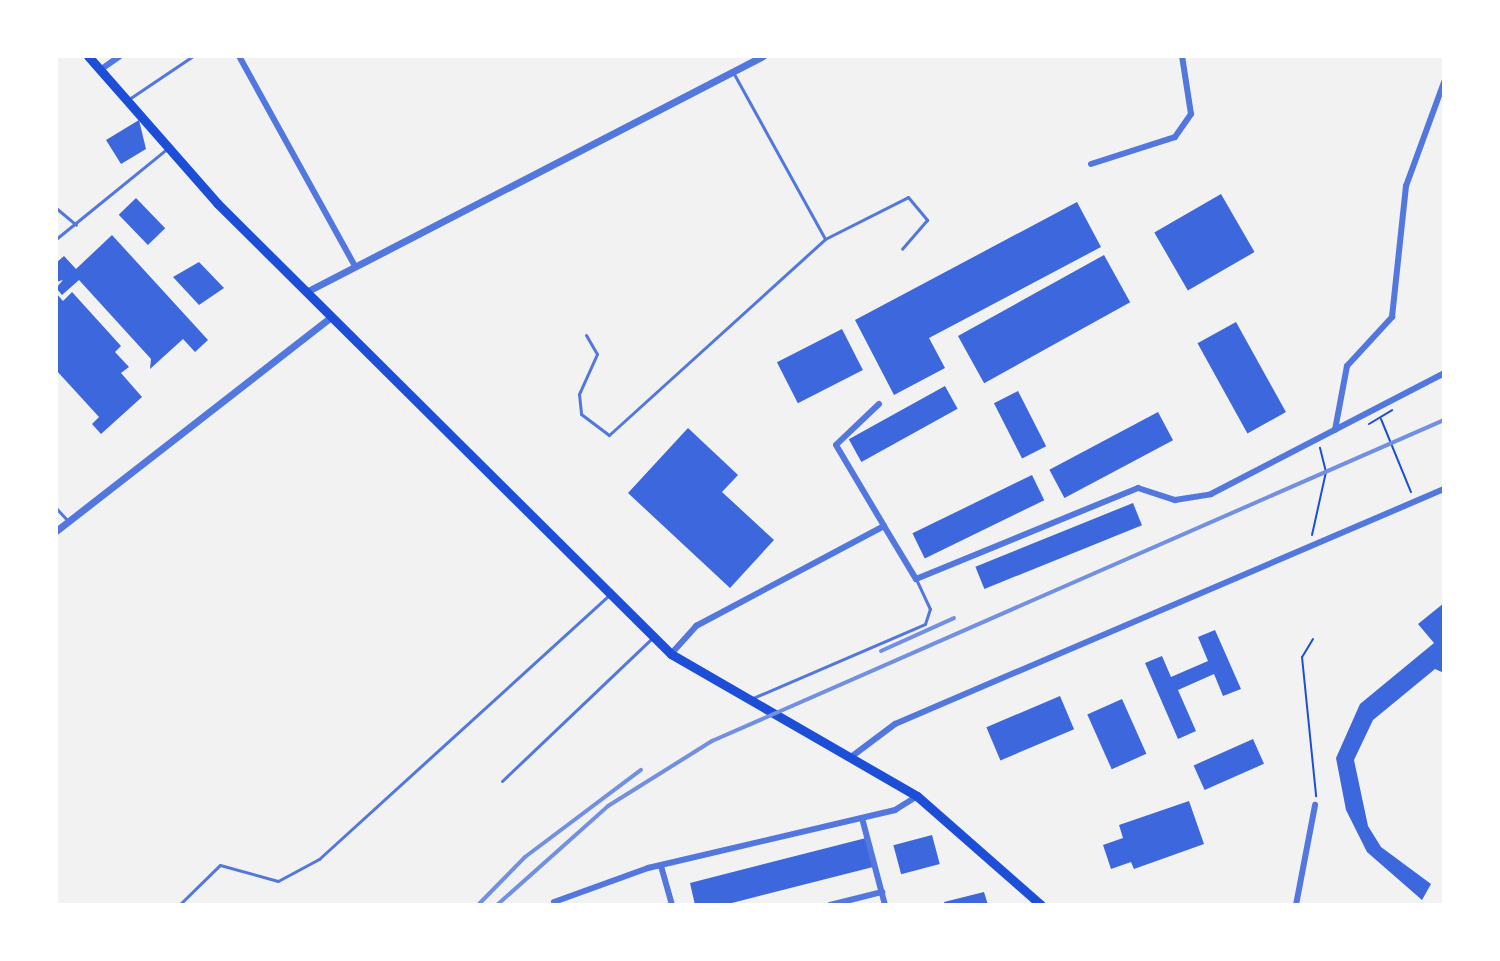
<!DOCTYPE html>
<style>
body{margin:0}
#map{position:relative;width:1500px;height:961px;overflow:hidden;background:#f2f2f2;font-family:"Work Sans",sans-serif}
div>[style]{position:absolute}
[style*='--x']{left:calc(var(--x)*1px);top:calc(var(--y)*1px);width:calc(var(--w)*1px);rotate:calc(var(--a)*1deg)}
.building>*{inset:0;background:#3d67dc;transform-origin:0 0}
.path>*{height:2px;margin:-1px;padding:0 1px;transform-origin:1px;border-radius:1px;background:#1d4ed8}
.service>*{height:3px;margin:-1.5px;padding:0 1.5px;transform-origin:1.5px;border-radius:1.5px;background:#5277de}
.minor>*{height:6px;margin:-3px;padding:0 3px;transform-origin:3px;border-radius:3px;background:#5277de}
.tertiary>*{height:7px;margin:-3.5px;padding:0 3.5px;transform-origin:3.5px;border-radius:3.5px;background:#5277de}
.primary>*{height:9px;margin:-4.5px;padding:0 4.5px;transform-origin:4.5px;border-radius:4.5px;background:#1d4ed8}
.rail>*{height:4px;margin:-2px;padding:0 2px;transform-origin:2px;border-radius:2px;background:#7290e2}
span{translate:-50% -50%;white-space:nowrap;text-align:center;line-height:1.15;-webkit-text-stroke:8px #fff;paint-order:stroke}
.frame{position:absolute;inset:0;border:58px solid #fff;pointer-events:none}
</style>
<div id="map">
<div class="building">
<i style="clip-path:polygon(139px 120px,146px 149px,121px 164px,106px 140px)"></i>
<i style="left:1221px;top:194px;width:67px;height:77px;rotate:60deg"></i>
<i style="left:136px;top:198px;width:42px;height:24px;rotate:46deg"></i>
<i style="clip-path:polygon(1077px 202px,1101px 247px,929px 338px,945px 368px,894px 395px,855px 320px)"></i>
<i style="clip-path:polygon(112px 235px,208px 340px,195px 352px,183px 339px,150px 369px,151px 359px,79px 280px,62px 295px,56px 288px,63px 280px,56px 282px,56px 263px,64px 256px,76px 269px)"></i>
<i style="left:1104px;top:255px;width:54px;height:167px;rotate:61deg"></i>
<i style="clip-path:polygon(199px 262px,224px 288px,199px 305px,173px 277px)"></i>
<i style="clip-path:polygon(72px 292px,121px 346px,115px 352px,129px 367px,121px 373px,142px 397px,101px 434px,92px 424px,99px 417px,56px 370px,56px 293px,63px 301px)"></i>
<i style="left:1236px;top:322px;width:103px;height:44px;rotate:61deg"></i>
<i style="left:842px;top:329px;width:46px;height:73px;rotate:63deg"></i>
<i style="left:945px;top:386px;width:26px;height:110px;rotate:61deg"></i>
<i style="left:1018px;top:391px;width:62px;height:27px;rotate:63deg"></i>
<i style="left:1158px;top:412px;width:32px;height:123px;rotate:62deg"></i>
<i style="clip-path:polygon(688px 428px,738px 475px,722px 492px,774px 540px,730px 588px,628px 493px)"></i>
<i style="left:1032px;top:475px;width:28px;height:133px;rotate:64deg"></i>
<i style="left:1133px;top:503px;width:24px;height:170px;rotate:68deg"></i>
<i style="clip-path:polygon(1444px 603px,1444px 673px,1435px 669px,1373px 720px,1354px 760px,1368px 826px,1381px 847px,1431px 884px,1422px 900px,1367px 852px,1346px 810px,1336px 758px,1360px 704px,1434px 643px,1418px 624px)"></i>
<i style="clip-path:polygon(1215px 630px,1241px 689px,1223px 696px,1214px 674px,1178px 690px,1196px 731px,1178px 739px,1145px 663px,1162px 656px,1171px 677px,1208px 661px,1198px 637px)"></i>
<i style="left:1060px;top:696px;width:36px;height:80px;rotate:67deg"></i>
<i style="left:1122px;top:699px;width:60px;height:38px;rotate:66deg"></i>
<i style="left:1253px;top:739px;width:27px;height:65px;rotate:66deg"></i>
<i style="clip-path:polygon(1189px 801px,1204px 844px,1134px 869px,1131px 862px,1111px 869px,1103px 845px,1123px 838px,1119px 825px)"></i>
<i style="left:932px;top:835px;width:30px;height:40px;rotate:75deg"></i>
<i style="clip-path:polygon(866px 838px,873px 867px,724px 905px,695px 905px,690px 883px)"></i>
<i style="clip-path:polygon(984px 892px,988px 905px,945px 905px,944px 902px)"></i>
</div>
<div class="path">
<i style="--x:1381;--y:419;--w:79;--a:67.7"></i>
<i style="--x:1369;--y:424;--w:27;--a:-31"></i>
<i style="--x:1312;--y:535;--w:65;--a:-77.5"></i>
<i style="--x:1326;--y:472;--w:25;--a:-104"></i>
<i style="--x:1313;--y:639;--w:21;--a:121"></i>
<i style="--x:1302;--y:657;--w:140;--a:84.2"></i>
</div>
<div class="service">
<i style="--x:734;--y:74;--w:188;--a:61.1"></i>
<i style="--x:129;--y:99;--w:77;--a:-33.9"></i>
<i style="--x:56;--y:208;--w:26;--a:40"></i>
<i style="--x:56;--y:239;--w:144;--a:-39.1"></i>
<i style="--x:586;--y:335;--w:22;--a:60"></i>
<i style="--x:597;--y:354;--w:44;--a:114.2"></i>
<i style="--x:579;--y:394;--w:20;--a:84"></i>
<i style="--x:581;--y:414;--w:35;--a:37"></i>
<i style="--x:609;--y:435;--w:292;--a:-42.2"></i>
<i style="--x:825;--y:239;--w:93;--a:-26.8"></i>
<i style="--x:908;--y:197;--w:30;--a:50"></i>
<i style="--x:927;--y:220;--w:38;--a:131"></i>
<i style="--x:56;--y:508;--w:16;--a:47"></i>
<i style="--x:753;--y:698;--w:187;--a:-23.3"></i>
<i style="--x:925;--y:624;--w:16;--a:-72"></i>
<i style="--x:930;--y:609;--w:33;--a:-115"></i>
<i style="--x:502;--y:781;--w:209;--a:-43.6"></i>
<i style="--x:179;--y:905;--w:57;--a:-44.3"></i>
<i style="--x:220;--y:865;--w:60;--a:15.4"></i>
<i style="--x:278;--y:881;--w:47;--a:-28.2"></i>
<i style="--x:319;--y:859;--w:391;--a:-42.3"></i>
</div>
<div class="minor">
<i style="--x:239;--y:56;--w:240;--a:61.1"></i>
<i style="--x:100;--y:70;--w:24;--a:-35"></i>
<i style="--x:1091;--y:164;--w:88;--a:-17.8"></i>
<i style="--x:1175;--y:137;--w:28;--a:-55"></i>
<i style="--x:1191;--y:114;--w:59;--a:-98.8"></i>
<i style="--x:879;--y:404;--w:59;--a:136.4"></i>
<i style="--x:836;--y:445;--w:94;--a:59.3"></i>
<i style="--x:1335;--y:430;--w:65;--a:-79.4"></i>
<i style="--x:1347;--y:366;--w:67;--a:-47.4"></i>
<i style="--x:1392;--y:317;--w:132;--a:-83.9"></i>
<i style="--x:1406;--y:186;--w:111;--a:-69.9"></i>
<i style="--x:671;--y:654;--w:38;--a:-48"></i>
<i style="--x:696;--y:626;--w:213;--a:-28"></i>
<i style="--x:884;--y:526;--w:62;--a:58.9"></i>
<i style="--x:916;--y:579;--w:240;--a:-22.3"></i>
<i style="--x:1138;--y:488;--w:39;--a:18"></i>
<i style="--x:1175;--y:500;--w:36;--a:-9"></i>
<i style="--x:1211;--y:494;--w:263;--a:-27.4"></i>
<i style="--x:851;--y:757;--w:55;--a:-36.9"></i>
<i style="--x:895;--y:724;--w:597;--a:-23.17"></i>
<i style="--x:862;--y:818;--w:90;--a:75.2"></i>
<i style="--x:661;--y:866;--w:41;--a:74.2"></i>
<i style="--x:554;--y:902;--w:100;--a:-19.9"></i>
<i style="--x:648;--y:868;--w:254;--a:-13.2"></i>
<i style="--x:895;--y:810;--w:26;--a:-32"></i>
<i style="--x:830;--y:905;--w:54;--a:-14"></i>
<i style="--x:1296;--y:905;--w:102;--a:-79.2"></i>
</div>
<div class="tertiary">
<i style="--x:306;--y:292;--w:514;--a:-27.31"></i>
<i style="--x:56;--y:531;--w:348;--a:-37.9"></i>
</div>
<div class="primary">
<i style="--x:88;--y:56;--w:196;--a:48.7"></i>
<i style="--x:217;--y:203;--w:640;--a:44.81"></i>
<i style="--x:671;--y:654;--w:284;--a:30"></i>
<i style="--x:917;--y:796;--w:165;--a:41.3"></i>
</div>
<div class="rail">
<i style="--x:881;--y:651;--w:80;--a:-24.3"></i>
<i style="--x:478;--y:905;--w:67;--a:-45.6"></i>
<i style="--x:525;--y:857;--w:145;--a:-36.9"></i>
<i style="--x:497;--y:905;--w:149;--a:-41.7"></i>
<i style="--x:608;--y:806;--w:123;--a:-32"></i>
<i style="--x:712;--y:741;--w:799;--a:-23.68"></i>
</div>
<div class="frame"></div>
</div>
